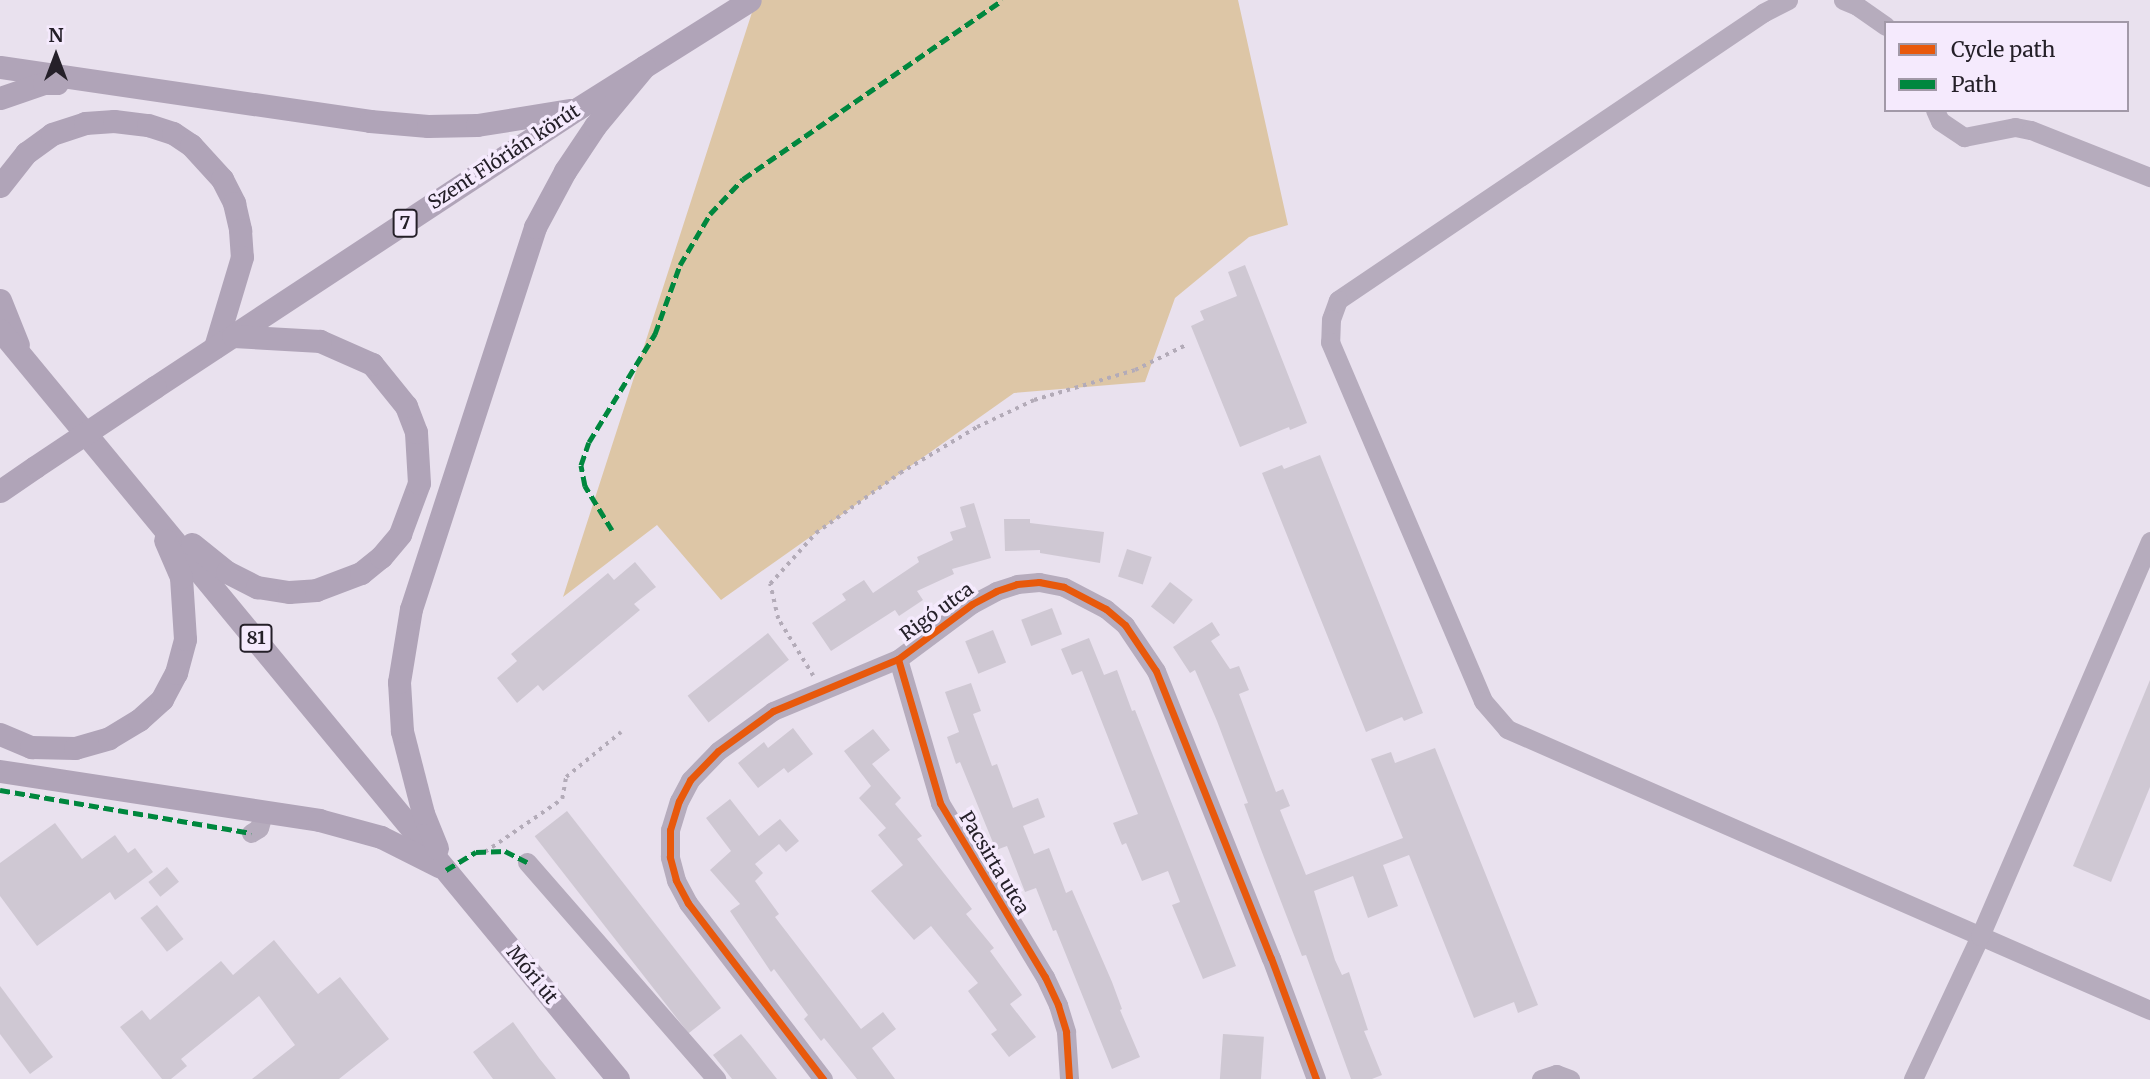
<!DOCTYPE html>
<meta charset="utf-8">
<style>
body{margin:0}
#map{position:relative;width:2150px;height:1079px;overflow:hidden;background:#e9e1ee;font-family:Merriweather,serif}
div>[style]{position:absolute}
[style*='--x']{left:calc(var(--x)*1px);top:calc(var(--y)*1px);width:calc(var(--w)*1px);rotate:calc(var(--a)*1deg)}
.green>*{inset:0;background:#ddc6a6}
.building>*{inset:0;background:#cfc8d3;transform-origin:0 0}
.path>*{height:3.5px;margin-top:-1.75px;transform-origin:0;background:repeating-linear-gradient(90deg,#b3abb8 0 3.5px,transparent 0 8.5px)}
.minor>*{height:19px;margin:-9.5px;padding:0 9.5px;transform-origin:9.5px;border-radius:9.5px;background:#b6acbd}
.major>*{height:23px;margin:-11.5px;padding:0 11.5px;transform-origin:11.5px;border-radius:11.5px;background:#b0a4b8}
.major-bridge>*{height:23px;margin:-11.5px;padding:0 11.5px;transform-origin:11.5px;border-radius:11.5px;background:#b0a4b8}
.quiet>*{height:5px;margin-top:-2.5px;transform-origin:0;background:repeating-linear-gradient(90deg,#00873e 0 10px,transparent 0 15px)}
.cycleway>*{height:7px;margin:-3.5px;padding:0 3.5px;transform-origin:3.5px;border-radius:3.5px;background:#e8590c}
span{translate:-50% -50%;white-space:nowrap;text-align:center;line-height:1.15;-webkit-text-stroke:7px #f5eafd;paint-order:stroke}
.shield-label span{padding:2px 5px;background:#f5eafd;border:2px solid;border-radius:5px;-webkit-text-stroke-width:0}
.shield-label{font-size:18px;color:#252029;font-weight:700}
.street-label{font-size:19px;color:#252029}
.legend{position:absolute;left:1884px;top:21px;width:245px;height:91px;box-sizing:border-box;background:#f5eafd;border:2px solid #a299a8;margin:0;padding:9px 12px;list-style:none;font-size:21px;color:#252029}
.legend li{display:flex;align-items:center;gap:14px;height:35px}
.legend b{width:35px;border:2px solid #a299a8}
.north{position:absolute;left:21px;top:21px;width:70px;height:70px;-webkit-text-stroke:5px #f5eafd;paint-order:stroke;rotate:0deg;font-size:19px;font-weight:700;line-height:28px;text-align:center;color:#252029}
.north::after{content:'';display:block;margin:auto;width:24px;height:32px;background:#252029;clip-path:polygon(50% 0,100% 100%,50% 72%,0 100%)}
</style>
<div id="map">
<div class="green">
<i style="clip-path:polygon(756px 0,1238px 0,1288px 225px,1249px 237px,1175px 298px,1145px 382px,1014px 393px,721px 600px,657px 525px,563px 597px)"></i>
</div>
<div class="building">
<i style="clip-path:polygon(1245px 265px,1307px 423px,1290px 430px,1289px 427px,1240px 447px,1191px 326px,1204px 320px,1200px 311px,1237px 296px,1228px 272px)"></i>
<i style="clip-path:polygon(1320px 455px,1423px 713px,1404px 721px,1402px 717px,1366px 732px,1262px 473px,1282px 465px,1284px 469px)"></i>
<i style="clip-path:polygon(974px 503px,991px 558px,952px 569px,954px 574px,917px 591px,923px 600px,899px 616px,895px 610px,831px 651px,812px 623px,846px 600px,842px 594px,864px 580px,873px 593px,919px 562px,917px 557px,953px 540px,950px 532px,966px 527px,960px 507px)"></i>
<i style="clip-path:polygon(1004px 519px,1030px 519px,1030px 523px,1104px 532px,1100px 563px,1040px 553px,1040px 550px,1005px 551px)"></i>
<i style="left:1127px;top:549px;width:26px;height:29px;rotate:18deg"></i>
<i style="clip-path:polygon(635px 562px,656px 587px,634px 604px,640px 610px,543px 691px,538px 685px,517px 703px,497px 678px,517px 661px,511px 654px,608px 573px,614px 580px)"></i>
<i style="left:1170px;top:582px;width:29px;height:31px;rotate:38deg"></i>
<i style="left:1052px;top:608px;width:28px;height:33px;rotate:69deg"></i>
<i style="clip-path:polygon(1212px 622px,1220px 635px,1211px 641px,1230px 669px,1239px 666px,1249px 690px,1239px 694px,1276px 792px,1283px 789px,1290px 806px,1280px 810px,1306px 875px,1403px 838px,1371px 759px,1391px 752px,1395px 763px,1435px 748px,1538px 1005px,1518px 1013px,1514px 1002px,1474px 1018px,1409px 855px,1383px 865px,1398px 906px,1368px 918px,1353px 876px,1314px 891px,1335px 960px,1342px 975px,1349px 972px,1368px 1030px,1364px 1031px,1382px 1075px,1372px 1079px,1351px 1079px,1306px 955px,1302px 956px,1260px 847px,1244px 804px,1248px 803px,1217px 721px,1195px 670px,1190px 673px,1173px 647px)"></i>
<i style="left:993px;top:630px;width:35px;height:30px;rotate:68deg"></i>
<i style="left:768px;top:633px;width:34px;height:102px;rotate:52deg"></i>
<i style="clip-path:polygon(1089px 638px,1104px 675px,1117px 670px,1132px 711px,1135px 710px,1236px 966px,1203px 979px,1172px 905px,1180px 902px,1168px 871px,1142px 881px,1126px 843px,1122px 845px,1113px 823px,1138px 814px,1082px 671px,1072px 675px,1061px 649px)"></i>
<i style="clip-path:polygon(2150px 680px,2150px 787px,2111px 882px,2073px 866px)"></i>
<i style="clip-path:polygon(971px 683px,981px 711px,973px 714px,992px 766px,997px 764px,1013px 808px,1038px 798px,1045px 817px,1023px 826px,1034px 854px,1049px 848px,1066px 893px,1072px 890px,1112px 982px,1122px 1009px,1120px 1010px,1140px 1057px,1112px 1069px,1056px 930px,1053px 931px,1036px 888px,1025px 892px,1007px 846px,996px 850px,960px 762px,956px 764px,947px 737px,959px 732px,945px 692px)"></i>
<i style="clip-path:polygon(793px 728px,813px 754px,788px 773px,784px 768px,758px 788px,738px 763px,764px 742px,768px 748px)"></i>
<i style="clip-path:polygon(873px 729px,890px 750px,872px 764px,901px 798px,895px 804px,922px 836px,917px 839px,972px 909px,966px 914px,994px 948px,990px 951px,1022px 995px,1010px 1004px,1036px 1037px,1009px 1057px,991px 1034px,997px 1030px,968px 991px,978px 983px,939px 936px,931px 926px,914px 940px,871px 891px,903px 865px,878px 835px,886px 828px,859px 798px,871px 786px,844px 751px)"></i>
<i style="clip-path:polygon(730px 799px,759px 836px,780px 819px,799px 841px,786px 852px,779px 844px,755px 864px,763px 873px,755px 881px,779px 914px,775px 917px,861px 1029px,883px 1012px,896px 1029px,872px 1048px,895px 1079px,857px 1079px,824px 1038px,821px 1041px,804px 1019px,808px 1015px,774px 969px,771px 972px,730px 911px,740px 904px,710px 870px,731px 851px,706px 818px)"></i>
<i style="left:567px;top:811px;width:250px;height:41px;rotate:52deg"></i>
<i style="clip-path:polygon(55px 823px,82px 859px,115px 835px,128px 853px,135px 848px,153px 872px,115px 900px,110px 892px,37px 946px,0 896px,0 863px)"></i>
<i style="left:167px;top:867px;width:19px;height:24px;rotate:51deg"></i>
<i style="left:157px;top:905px;width:43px;height:21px;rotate:52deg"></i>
<i style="clip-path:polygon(274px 940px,318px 994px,340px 977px,389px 1039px,339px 1079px,252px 1079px,295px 1045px,259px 996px,181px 1059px,187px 1066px,171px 1079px,162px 1079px,120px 1027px,142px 1010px,150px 1020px,221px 961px,233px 975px)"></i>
<i style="clip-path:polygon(0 986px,53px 1057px,30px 1074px,0 1034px)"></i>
<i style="clip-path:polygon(513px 1022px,539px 1058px,556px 1079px,493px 1079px,473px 1052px)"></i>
<i style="clip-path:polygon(741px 1034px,751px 1046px,777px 1079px,732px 1079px,713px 1055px)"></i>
<i style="left:1223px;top:1034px;width:41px;height:45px;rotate:4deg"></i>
</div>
<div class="path">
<i style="--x:813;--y:676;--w:67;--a:-121.6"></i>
<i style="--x:778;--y:619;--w:36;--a:-103"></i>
<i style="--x:770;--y:584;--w:69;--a:-48"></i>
<i style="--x:816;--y:533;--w:103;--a:-35.5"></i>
<i style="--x:900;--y:473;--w:90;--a:-30.9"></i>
<i style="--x:977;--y:427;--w:63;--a:-25.3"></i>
<i style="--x:1034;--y:400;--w:105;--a:-16.5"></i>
<i style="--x:1135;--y:370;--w:57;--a:-26.1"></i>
<i style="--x:485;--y:852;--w:93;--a:-34.5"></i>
<i style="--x:562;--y:799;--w:22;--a:-80"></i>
<i style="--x:566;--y:777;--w:71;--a:-39.3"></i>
</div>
<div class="minor">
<i style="--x:1788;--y:0;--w:28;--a:153"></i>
<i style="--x:1763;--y:13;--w:513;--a:145.97"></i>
<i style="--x:1338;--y:300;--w:20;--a:110"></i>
<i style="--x:1331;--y:319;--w:23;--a:92"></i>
<i style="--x:1330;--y:342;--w:390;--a:66.9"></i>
<i style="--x:1483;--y:701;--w:37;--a:49"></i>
<i style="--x:1507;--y:729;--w:702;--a:23.61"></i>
<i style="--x:1843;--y:0;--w:15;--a:23"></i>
<i style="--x:1857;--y:6;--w:35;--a:35"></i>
<i style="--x:1935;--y:110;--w:12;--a:66"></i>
<i style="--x:1940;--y:121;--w:29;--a:34"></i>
<i style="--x:1964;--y:137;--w:52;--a:-11.1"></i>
<i style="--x:2015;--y:127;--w:16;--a:11"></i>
<i style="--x:2031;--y:130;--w:128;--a:21.6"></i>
<i style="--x:898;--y:659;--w:150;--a:73.7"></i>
<i style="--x:940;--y:803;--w:203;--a:58.9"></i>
<i style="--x:1045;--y:977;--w:31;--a:65"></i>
<i style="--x:1058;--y:1005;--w:28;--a:73"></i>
<i style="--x:1066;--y:1032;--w:47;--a:86.3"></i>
<i style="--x:251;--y:833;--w:9;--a:-32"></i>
<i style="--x:259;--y:828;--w:18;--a:-74"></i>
<i style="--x:527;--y:862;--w:288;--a:48.9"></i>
<i style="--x:823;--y:1079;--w:222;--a:-127.5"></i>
<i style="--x:688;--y:903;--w:26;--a:-118"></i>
<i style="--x:676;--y:880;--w:24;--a:-105"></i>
<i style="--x:670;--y:857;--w:27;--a:-90"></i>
<i style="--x:670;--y:830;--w:30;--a:-73"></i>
<i style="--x:679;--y:801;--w:24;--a:-62"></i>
<i style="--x:690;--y:780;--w:40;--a:-46"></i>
<i style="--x:718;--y:751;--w:68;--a:-36"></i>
<i style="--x:773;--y:711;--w:135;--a:-22.6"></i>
<i style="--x:898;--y:659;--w:92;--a:-36.6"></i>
<i style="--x:972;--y:604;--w:27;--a:-28"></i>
<i style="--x:996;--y:591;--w:22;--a:-18"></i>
<i style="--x:1017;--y:584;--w:22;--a:-5"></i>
<i style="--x:1039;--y:582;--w:25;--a:11"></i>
<i style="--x:1064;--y:587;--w:47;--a:27.6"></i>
<i style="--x:1106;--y:609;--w:25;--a:40"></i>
<i style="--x:1125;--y:625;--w:55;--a:56"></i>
<i style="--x:1156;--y:671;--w:309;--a:68.2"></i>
<i style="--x:1271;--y:958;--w:129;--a:69.6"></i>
<i style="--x:1541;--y:1079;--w:16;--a:-18"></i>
<i style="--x:1556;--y:1074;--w:15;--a:20"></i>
<i style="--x:1913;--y:1079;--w:158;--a:-64.9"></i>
<i style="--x:1980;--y:936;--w:430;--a:-66.7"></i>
</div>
<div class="major">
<i style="--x:0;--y:67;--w:374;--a:8.3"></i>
<i style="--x:370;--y:121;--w:58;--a:4.9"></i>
<i style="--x:428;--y:126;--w:49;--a:-1.2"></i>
<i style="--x:477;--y:125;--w:95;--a:-9.1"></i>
<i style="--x:0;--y:98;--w:46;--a:-18.8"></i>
<i style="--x:44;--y:83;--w:13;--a:0"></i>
<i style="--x:0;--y:186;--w:42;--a:-51.8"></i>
<i style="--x:26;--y:153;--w:32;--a:-36"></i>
<i style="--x:52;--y:134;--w:35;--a:-18"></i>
<i style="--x:85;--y:123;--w:29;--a:-4"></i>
<i style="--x:114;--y:121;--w:34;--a:7"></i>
<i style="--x:148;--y:125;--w:26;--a:18"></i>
<i style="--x:173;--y:133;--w:22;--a:34"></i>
<i style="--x:191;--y:145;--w:46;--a:47.6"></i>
<i style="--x:222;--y:179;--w:27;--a:63"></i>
<i style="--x:234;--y:203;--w:28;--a:77"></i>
<i style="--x:240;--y:230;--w:27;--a:86"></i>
<i style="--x:242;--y:257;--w:94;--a:106.7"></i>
<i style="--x:0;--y:300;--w:48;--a:68.2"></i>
<i style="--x:0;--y:330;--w:971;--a:50.47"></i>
<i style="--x:155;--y:387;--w:505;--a:-33.38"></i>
<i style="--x:577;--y:109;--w:204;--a:-32.2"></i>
<i style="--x:0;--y:491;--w:42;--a:-34.4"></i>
<i style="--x:192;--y:544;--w:45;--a:38.7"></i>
<i style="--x:227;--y:572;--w:34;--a:27"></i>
<i style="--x:257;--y:587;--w:32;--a:9"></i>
<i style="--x:289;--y:592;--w:27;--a:-4"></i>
<i style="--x:316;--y:590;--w:48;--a:-20.7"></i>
<i style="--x:361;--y:573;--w:26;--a:-39"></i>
<i style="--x:381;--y:557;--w:30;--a:-50"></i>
<i style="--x:400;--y:534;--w:54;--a:-69.6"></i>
<i style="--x:419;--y:483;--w:51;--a:-93.4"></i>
<i style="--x:416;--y:432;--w:28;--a:-111"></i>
<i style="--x:406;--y:406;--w:54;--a:-129"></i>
<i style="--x:372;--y:364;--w:57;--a:-156.1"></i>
<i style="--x:320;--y:341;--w:87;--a:-176.7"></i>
<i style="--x:0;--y:734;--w:34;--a:23"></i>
<i style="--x:31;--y:747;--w:44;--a:1.3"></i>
<i style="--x:75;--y:748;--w:35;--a:-16"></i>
<i style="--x:109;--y:738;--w:35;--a:-31"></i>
<i style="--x:139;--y:720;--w:31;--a:-42"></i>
<i style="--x:162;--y:699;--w:30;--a:-62"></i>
<i style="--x:176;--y:673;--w:35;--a:-75"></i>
<i style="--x:185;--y:639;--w:62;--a:-93.7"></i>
<i style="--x:181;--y:577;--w:40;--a:-113.4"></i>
<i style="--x:0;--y:771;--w:323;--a:8.7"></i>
<i style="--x:319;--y:820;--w:64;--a:15.3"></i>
<i style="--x:381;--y:837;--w:65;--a:26.6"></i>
<i style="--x:437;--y:848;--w:38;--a:-112"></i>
<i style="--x:423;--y:813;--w:85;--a:-104.4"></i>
<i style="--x:402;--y:731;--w:49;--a:-93.5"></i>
<i style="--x:399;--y:682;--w:74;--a:-80.7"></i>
<i style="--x:411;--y:609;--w:402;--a:-72"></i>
<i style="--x:535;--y:227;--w:64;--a:-61.8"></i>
<i style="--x:565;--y:171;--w:54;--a:-56.3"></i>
<i style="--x:595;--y:126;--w:77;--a:-50.3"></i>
</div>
<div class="major-bridge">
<i style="--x:35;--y:467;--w:144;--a:-33.7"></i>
</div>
<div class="quiet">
<i style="--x:612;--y:530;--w:52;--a:-121.5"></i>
<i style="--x:585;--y:486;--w:21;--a:-101"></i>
<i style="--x:581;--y:465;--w:24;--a:-71"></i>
<i style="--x:589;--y:442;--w:127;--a:-58.6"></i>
<i style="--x:655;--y:334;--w:73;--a:-70.1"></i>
<i style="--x:680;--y:265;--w:59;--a:-59.5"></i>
<i style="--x:710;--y:214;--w:48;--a:-46.7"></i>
<i style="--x:743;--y:179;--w:315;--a:-34.6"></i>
<i style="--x:0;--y:790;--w:255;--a:9.7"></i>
<i style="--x:446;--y:870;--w:35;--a:-31"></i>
<i style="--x:476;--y:852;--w:29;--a:-2"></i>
<i style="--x:505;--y:851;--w:25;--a:27"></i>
</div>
<div class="cycleway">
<i style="--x:898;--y:659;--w:150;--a:73.7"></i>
<i style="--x:940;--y:803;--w:203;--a:58.9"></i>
<i style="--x:1045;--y:977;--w:31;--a:65"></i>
<i style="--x:1058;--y:1005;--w:28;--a:73"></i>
<i style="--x:1066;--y:1032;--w:47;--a:86.3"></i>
<i style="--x:823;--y:1079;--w:222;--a:-127.5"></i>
<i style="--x:688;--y:903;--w:26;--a:-118"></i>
<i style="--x:676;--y:880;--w:24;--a:-105"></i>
<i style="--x:670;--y:857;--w:27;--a:-90"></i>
<i style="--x:670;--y:830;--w:30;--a:-73"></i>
<i style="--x:679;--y:801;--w:24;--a:-62"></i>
<i style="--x:690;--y:780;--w:40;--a:-46"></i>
<i style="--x:718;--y:751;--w:68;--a:-36"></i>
<i style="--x:773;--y:711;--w:135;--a:-22.6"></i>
<i style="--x:898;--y:659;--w:92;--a:-36.6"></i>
<i style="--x:972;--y:604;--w:27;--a:-28"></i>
<i style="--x:996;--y:591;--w:22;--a:-18"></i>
<i style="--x:1017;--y:584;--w:22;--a:-5"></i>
<i style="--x:1039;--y:582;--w:25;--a:11"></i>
<i style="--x:1064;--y:587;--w:47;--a:27.6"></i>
<i style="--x:1106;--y:609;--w:25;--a:40"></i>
<i style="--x:1125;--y:625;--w:55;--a:56"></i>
<i style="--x:1156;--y:671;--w:309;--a:68.2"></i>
<i style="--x:1271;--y:958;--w:129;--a:69.6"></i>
</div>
<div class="shield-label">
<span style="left:405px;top:223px">7</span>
<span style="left:256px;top:638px">81</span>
</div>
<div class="street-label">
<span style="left:504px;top:157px;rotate:-33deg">Szent Flórián körút</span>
<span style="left:937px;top:612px;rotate:-36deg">Rigó utca</span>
<span style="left:994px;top:863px;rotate:59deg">Pacsirta utca</span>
<span style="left:532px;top:975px;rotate:51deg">Móri út</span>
</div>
<ul class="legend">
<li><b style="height:9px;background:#e8590c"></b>Cycle path</li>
<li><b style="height:9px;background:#00873e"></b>Path</li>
</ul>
<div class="north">N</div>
</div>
